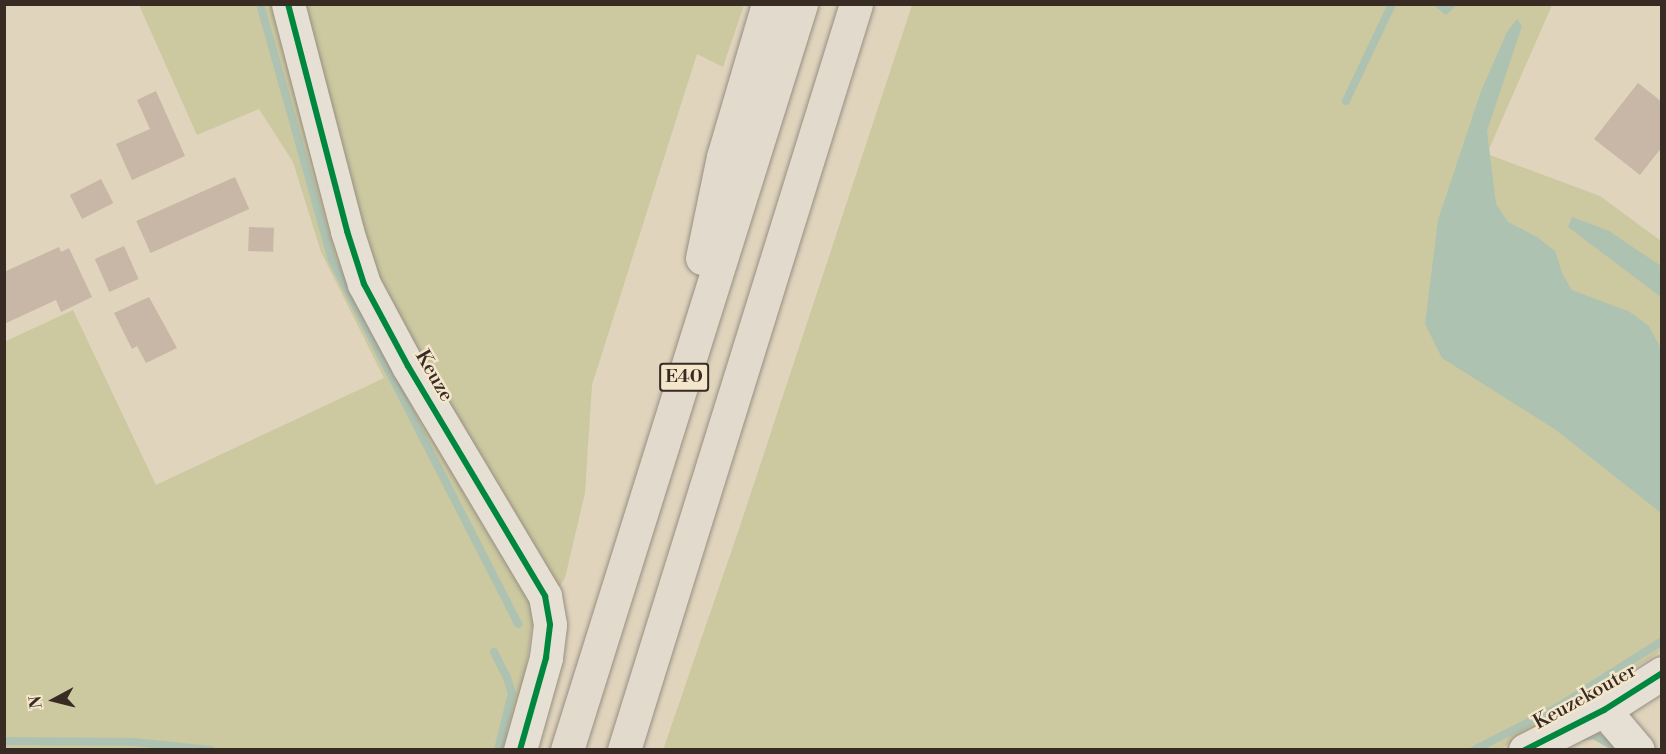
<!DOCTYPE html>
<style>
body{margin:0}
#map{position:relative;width:1666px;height:754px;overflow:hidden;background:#e0d4bd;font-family:"Libre Bodoni",serif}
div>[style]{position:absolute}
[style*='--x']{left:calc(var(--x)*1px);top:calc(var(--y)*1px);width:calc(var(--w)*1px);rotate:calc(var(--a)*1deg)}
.green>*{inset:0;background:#ccc8a0}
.water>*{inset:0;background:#aec2b2}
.stream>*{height:8px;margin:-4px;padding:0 4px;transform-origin:4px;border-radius:4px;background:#aec2b2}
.building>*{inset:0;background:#c8b6a6;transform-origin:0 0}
.roads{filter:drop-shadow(0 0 2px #978f82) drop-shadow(0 0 2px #978f82)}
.minor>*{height:33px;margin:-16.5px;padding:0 16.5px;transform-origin:16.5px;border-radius:16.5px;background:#e6e0d4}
.highway>*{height:33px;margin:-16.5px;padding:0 16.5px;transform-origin:16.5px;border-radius:16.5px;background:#e2dbcd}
.cycleway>*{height:6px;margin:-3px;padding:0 3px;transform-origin:3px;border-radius:3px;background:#00873e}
span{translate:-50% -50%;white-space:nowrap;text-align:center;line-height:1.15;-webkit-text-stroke:5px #f4e6cb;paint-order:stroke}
.shield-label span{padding:2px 4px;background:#f4e6cb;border:2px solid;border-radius:4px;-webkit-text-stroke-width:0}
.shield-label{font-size:18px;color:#372b24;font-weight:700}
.street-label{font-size:20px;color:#372b24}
.frame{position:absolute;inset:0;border:6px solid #372b24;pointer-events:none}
.north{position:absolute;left:24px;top:670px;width:60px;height:60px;-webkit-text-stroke:4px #f4e6cb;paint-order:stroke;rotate:263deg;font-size:16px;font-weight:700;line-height:24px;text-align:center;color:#372b24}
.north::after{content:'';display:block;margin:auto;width:21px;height:27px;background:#372b24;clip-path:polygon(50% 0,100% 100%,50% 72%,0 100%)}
</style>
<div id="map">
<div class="green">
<i style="clip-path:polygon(139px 5px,744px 5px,723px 67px,697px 54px,592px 385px,585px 493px,565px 578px,532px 627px,519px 718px,509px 749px,5px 749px,4px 342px,73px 310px,156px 485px,384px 378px,321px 252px,293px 162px,259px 109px,197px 135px)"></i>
<i style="clip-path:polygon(912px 5px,1552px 5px,1487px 154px,1600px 196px,1661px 241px,1661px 651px,1538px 729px,1500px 749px,663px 750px,739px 529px)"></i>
</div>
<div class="water">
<i style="clip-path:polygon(1517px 19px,1522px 26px,1487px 131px,1496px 204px,1508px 222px,1537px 237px,1555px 251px,1563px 275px,1572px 290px,1630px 312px,1649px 326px,1661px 349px,1661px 513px,1556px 430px,1442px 358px,1425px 324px,1438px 220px,1481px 91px,1507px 32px)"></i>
<i style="clip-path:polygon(1572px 217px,1609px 231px,1661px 266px,1661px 297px,1568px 227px)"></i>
</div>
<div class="stream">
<i style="--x:260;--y:4;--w:266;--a:74.3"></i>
<i style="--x:332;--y:260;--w:409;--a:62.9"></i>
<i style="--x:1439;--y:4;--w:9;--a:41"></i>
<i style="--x:1446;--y:10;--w:8;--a:-45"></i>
<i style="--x:1346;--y:101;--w:107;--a:-64.6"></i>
<i style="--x:494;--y:652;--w:29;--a:63"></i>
<i style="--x:507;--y:678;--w:16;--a:72"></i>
<i style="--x:512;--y:693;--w:59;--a:103.8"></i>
<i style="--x:1581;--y:737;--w:13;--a:-9"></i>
<i style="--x:1594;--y:735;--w:26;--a:31"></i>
<i style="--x:4;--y:741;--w:130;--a:0.4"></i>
<i style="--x:134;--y:742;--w:77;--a:5.9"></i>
<i style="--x:1474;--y:750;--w:94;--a:-27.1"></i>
<i style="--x:1558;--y:707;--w:123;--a:-32.4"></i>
</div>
<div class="building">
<i style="clip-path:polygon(1638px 83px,1662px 102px,1662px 147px,1640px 175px,1594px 139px)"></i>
<i style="clip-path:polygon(156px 91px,185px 156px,132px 180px,116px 144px,150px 129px,137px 100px)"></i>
<i style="left:235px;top:177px;width:35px;height:108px;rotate:66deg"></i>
<i style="left:101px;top:179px;width:27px;height:35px;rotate:63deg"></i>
<i style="left:249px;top:227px;width:25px;height:24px;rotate:2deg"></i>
<i style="left:124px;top:246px;width:36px;height:32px;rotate:66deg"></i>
<i style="clip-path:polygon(59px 247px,61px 252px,69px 248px,92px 297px,61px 312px,56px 300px,4px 324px,4px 272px)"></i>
<i style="clip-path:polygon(149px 297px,177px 348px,146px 363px,137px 346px,132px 349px,114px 313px)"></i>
</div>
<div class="roads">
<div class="minor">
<i style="--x:288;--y:4;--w:235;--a:75.4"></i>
<i style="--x:347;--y:231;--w:56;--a:72.2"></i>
<i style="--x:364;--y:284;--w:93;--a:61.8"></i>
<i style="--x:408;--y:366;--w:268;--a:59.2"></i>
<i style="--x:545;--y:596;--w:29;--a:80"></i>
<i style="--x:550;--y:625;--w:33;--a:97"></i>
<i style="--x:546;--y:658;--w:96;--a:105.8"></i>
<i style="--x:1604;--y:710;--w:52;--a:49.6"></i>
<i style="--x:1525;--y:750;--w:89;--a:-26.9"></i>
<i style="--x:1604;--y:710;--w:69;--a:-32.5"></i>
</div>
<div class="highway">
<i style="--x:702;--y:258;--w:103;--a:-78.3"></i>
<i style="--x:723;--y:157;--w:159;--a:-73.6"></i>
<i style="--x:567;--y:750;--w:782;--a:-72.58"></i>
<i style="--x:624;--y:750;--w:781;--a:-72.72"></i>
</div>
</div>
<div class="cycleway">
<i style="--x:288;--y:4;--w:235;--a:75.4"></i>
<i style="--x:347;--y:231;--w:56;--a:72.2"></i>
<i style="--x:364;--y:284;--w:93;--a:61.8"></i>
<i style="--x:408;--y:366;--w:268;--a:59.2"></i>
<i style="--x:545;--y:596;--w:29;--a:80"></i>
<i style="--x:550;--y:625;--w:33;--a:97"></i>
<i style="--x:546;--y:658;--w:96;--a:105.8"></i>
<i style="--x:1525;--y:750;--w:89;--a:-26.9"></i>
<i style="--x:1604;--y:710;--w:69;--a:-32.5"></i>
</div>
<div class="shield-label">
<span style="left:684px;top:377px">E40</span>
</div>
<div class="street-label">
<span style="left:434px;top:376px;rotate:60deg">Keuze</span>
<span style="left:1585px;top:697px;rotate:-29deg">Keuzekouter</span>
</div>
<div class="frame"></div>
<div class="north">N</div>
</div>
